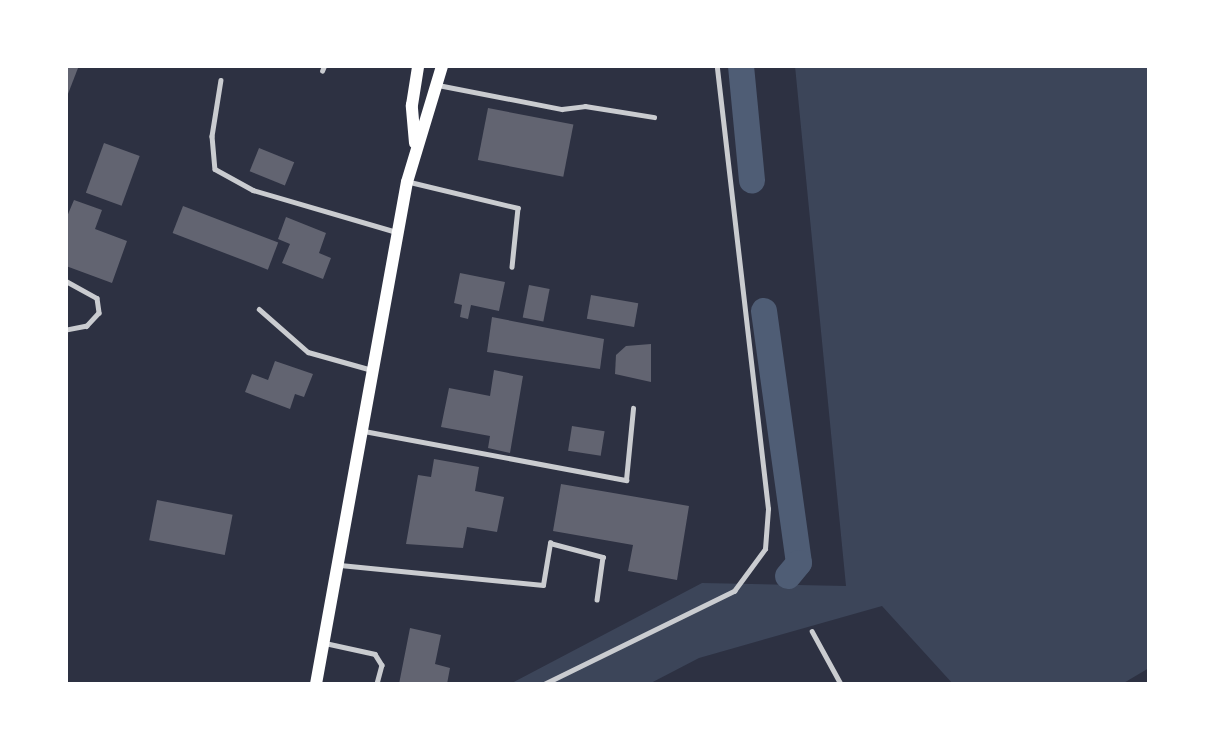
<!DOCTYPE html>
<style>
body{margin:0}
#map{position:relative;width:1215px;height:750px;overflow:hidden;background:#2d3142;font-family:"Archivo Narrow",sans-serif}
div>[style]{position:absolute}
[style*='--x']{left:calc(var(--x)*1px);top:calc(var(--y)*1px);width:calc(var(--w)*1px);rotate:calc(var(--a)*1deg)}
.green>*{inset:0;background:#3c4559}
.canal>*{height:26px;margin:-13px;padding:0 13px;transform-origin:13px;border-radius:13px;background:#4f5d75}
.building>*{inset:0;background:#626471;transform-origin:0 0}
.service>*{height:4.5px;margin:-2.25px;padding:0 2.25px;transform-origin:2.25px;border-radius:2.25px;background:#caccd0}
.secondary>*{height:12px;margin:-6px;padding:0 6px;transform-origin:6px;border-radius:6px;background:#fff}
span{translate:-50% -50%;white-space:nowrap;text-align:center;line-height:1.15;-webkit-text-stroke:6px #fff;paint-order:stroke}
.frame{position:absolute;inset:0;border:68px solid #fff;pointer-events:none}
</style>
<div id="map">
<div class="green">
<i style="clip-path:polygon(795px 66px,1149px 66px,1149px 668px,1122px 684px,953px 684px,882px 606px,699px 658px,649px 684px,510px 684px,702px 583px,846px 586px)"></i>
</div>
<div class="canal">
<i style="--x:741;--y:66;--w:115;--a:84.5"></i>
<i style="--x:764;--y:311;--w:254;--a:82.1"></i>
<i style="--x:799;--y:563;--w:17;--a:130"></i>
</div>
<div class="building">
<i style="clip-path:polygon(66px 66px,78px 68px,66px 99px)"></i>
<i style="left:488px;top:108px;width:87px;height:53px;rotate:11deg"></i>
<i style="left:104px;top:143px;width:38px;height:53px;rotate:20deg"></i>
<i style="left:259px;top:148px;width:38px;height:25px;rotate:22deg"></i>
<i style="clip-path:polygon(74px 200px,102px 210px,95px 229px,127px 241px,112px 283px,66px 266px,66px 219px)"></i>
<i style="left:183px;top:206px;width:102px;height:29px;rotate:21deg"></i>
<i style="clip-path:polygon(286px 217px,326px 233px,319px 253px,331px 258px,323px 279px,282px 263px,290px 244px,278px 239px)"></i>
<i style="clip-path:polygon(460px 273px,505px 282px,499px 311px,471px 305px,468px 319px,460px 317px,462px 305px,454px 303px)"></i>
<i style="left:529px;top:285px;width:21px;height:33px;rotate:11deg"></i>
<i style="left:591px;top:295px;width:48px;height:24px;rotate:10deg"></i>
<i style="clip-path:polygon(492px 317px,604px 339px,600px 369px,487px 352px)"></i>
<i style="clip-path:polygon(651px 344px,651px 382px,615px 374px,616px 355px,626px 346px)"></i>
<i style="clip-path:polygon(275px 361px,313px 374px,304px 397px,295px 394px,290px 409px,245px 392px,252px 374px,268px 380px)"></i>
<i style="clip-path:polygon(494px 370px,523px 376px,510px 453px,488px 448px,490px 436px,441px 427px,449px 388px,490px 396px)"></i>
<i style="left:572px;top:426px;width:33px;height:25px;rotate:9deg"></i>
<i style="clip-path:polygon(434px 459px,479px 467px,475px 491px,504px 497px,497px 532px,467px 527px,463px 548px,406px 544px,418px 475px,431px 477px)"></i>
<i style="clip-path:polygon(561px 484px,689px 506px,677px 580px,628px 571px,633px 545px,553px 531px)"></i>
<i style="left:157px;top:500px;width:77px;height:41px;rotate:11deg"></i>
<i style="clip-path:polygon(410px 628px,441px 635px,435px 664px,450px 668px,447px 684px,399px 684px)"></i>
</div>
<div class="service">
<i style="--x:322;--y:71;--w:5;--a:-68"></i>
<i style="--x:221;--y:80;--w:57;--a:99.1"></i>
<i style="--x:212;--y:136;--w:33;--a:85"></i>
<i style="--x:215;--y:169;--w:43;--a:28.9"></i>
<i style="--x:253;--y:190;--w:150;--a:16.3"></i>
<i style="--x:438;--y:85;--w:126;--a:11"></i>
<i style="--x:562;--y:109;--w:23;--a:-7"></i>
<i style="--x:585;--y:106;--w:70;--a:9.1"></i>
<i style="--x:410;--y:182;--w:111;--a:13.5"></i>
<i style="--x:518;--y:208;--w:59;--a:95.8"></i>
<i style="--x:66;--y:281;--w:35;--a:29"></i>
<i style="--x:97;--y:298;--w:15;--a:82"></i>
<i style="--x:99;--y:313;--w:18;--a:133"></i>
<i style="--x:87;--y:326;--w:21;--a:169"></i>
<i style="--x:259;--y:309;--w:65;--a:41.3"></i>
<i style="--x:308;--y:352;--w:66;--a:15.7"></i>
<i style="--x:364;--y:431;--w:267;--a:10.6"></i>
<i style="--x:626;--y:480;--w:72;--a:-84.4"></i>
<i style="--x:340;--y:565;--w:204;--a:5.6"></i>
<i style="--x:543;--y:585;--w:43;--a:-80.5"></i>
<i style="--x:550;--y:543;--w:55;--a:14.8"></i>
<i style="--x:603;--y:557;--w:43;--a:97.9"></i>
<i style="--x:812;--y:631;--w:60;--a:61.3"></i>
<i style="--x:325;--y:643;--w:51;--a:12.4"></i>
<i style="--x:375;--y:654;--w:13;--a:58"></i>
<i style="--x:382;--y:665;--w:20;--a:105"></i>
<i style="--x:544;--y:684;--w:212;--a:-26.1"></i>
<i style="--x:734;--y:591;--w:52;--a:-53.6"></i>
<i style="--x:765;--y:549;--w:40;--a:-85.7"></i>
<i style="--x:768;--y:509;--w:446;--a:-96.6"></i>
</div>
<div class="secondary">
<i style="--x:415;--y:143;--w:38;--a:-95"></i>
<i style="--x:412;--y:105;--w:39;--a:-81"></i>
<i style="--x:316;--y:684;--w:510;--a:-79.73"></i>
<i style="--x:407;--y:182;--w:121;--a:-73.2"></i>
</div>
<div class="frame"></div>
</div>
